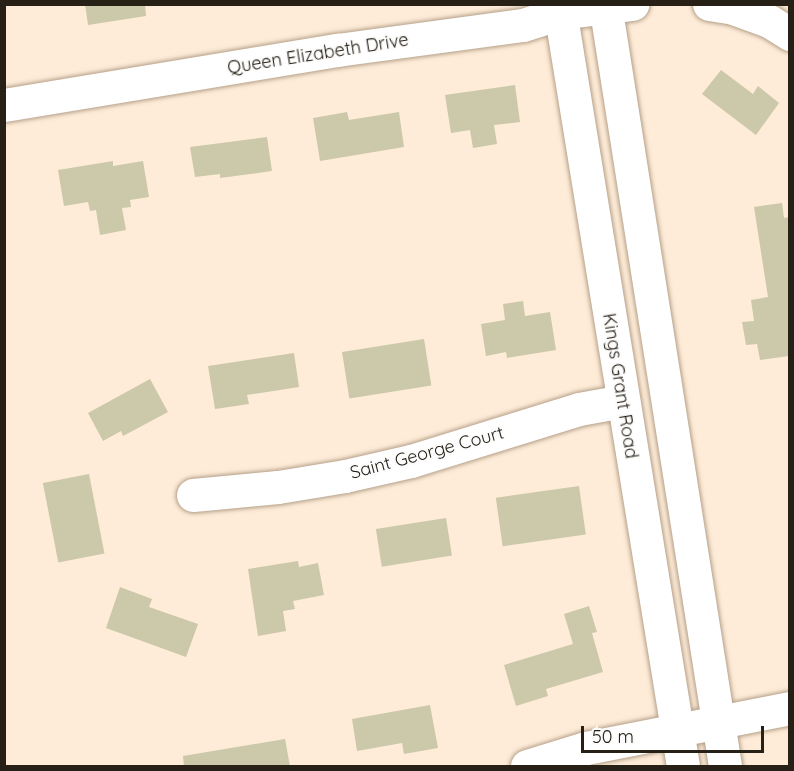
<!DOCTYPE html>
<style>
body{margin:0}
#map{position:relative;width:794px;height:771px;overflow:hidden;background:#feecd8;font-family:Quicksand,sans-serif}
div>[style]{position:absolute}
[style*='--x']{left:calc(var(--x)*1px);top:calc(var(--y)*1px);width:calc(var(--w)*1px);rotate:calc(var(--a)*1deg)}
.building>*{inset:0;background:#ccc8aa;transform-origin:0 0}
.roads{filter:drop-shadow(0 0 2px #b5a089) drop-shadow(0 0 2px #b5a089)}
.minor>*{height:33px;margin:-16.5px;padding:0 16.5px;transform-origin:16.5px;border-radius:16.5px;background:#fff}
span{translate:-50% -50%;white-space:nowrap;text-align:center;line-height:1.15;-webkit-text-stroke:4.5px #fcfcfc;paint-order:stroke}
.street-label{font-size:18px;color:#272016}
.frame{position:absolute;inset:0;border:6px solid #272016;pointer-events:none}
.scale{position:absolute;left:581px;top:726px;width:183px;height:27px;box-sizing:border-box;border:3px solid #272016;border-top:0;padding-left:8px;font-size:18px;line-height:21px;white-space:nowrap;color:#272016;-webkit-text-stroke:4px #fcfcfc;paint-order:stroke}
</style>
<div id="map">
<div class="building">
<i style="clip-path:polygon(85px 4px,145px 4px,146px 16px,88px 25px)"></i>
<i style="clip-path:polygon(721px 70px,753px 94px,758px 86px,779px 103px,756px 135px,702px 94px)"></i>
<i style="clip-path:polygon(515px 85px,520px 122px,494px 125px,497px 144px,473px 148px,470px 130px,451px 133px,445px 95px)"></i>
<i style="clip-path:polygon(347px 112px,349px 120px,399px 112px,404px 147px,320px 161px,313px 118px)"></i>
<i style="clip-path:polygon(267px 137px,272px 171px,220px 178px,220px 174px,195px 177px,190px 147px)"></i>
<i style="clip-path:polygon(113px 161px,113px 166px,143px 161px,149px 197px,130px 200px,131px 207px,122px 208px,126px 230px,100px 235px,96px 210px,90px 211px,88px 202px,64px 206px,58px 170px)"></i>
<i style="clip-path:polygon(782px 203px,784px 218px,789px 217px,789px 356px,760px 360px,757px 344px,746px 345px,742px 322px,754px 321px,751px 300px,768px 297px,754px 207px)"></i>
<i style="clip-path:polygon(523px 301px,525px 316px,550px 312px,556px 350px,507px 358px,506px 352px,486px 356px,481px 324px,505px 320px,503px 304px)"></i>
<i style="left:424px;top:339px;width:47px;height:83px;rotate:81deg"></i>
<i style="clip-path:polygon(294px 353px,299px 387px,247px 395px,249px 404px,215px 409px,208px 366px)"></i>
<i style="clip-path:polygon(150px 379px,168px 412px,123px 436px,121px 431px,103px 441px,88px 413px)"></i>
<i style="left:89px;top:474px;width:81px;height:47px;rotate:79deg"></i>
<i style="left:579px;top:486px;width:49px;height:84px;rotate:82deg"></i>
<i style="left:446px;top:518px;width:38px;height:71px;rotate:81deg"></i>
<i style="clip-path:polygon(298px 561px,299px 567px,318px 563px,324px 595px,293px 601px,295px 609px,283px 611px,286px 631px,258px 636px,248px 569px)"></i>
<i style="clip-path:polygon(120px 587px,152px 599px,149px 607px,198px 624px,186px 657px,106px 628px)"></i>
<i style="clip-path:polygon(589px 606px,597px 632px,592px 633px,603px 672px,546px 689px,548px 696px,516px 706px,504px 665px,573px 644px,564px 614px)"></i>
<i style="clip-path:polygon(430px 705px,438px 748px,404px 754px,402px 743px,357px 751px,352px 719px)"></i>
<i style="clip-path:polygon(285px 739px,290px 766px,184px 766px,183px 756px)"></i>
</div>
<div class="roads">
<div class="minor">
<i style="--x:559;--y:4;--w:772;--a:80.76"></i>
<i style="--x:605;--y:4;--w:771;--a:81.05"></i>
<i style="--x:709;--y:4;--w:24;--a:9"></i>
<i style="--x:733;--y:8;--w:38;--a:20"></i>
<i style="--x:769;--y:21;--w:25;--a:32"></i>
<i style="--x:4;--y:105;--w:338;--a:-9.4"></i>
<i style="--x:337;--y:50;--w:188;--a:-7.7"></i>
<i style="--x:523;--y:25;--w:39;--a:-18"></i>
<i style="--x:560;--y:13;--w:73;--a:-7.1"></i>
<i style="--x:193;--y:495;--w:85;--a:-5.4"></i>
<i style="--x:278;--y:487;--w:68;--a:-9.3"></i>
<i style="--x:345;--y:476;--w:68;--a:-12.8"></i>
<i style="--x:411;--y:461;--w:176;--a:-17.2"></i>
<i style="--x:579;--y:409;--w:45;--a:-10.3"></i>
<i style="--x:527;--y:766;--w:62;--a:-17"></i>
<i style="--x:586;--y:748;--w:208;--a:-11.1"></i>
</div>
</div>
<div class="street-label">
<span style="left:318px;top:54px;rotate:-9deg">Queen Elizabeth Drive</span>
<span style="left:620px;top:386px;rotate:81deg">Kings Grant Road</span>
<span style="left:427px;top:453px;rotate:-15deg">Saint George Court</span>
</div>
<div class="frame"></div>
<div class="scale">50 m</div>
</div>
